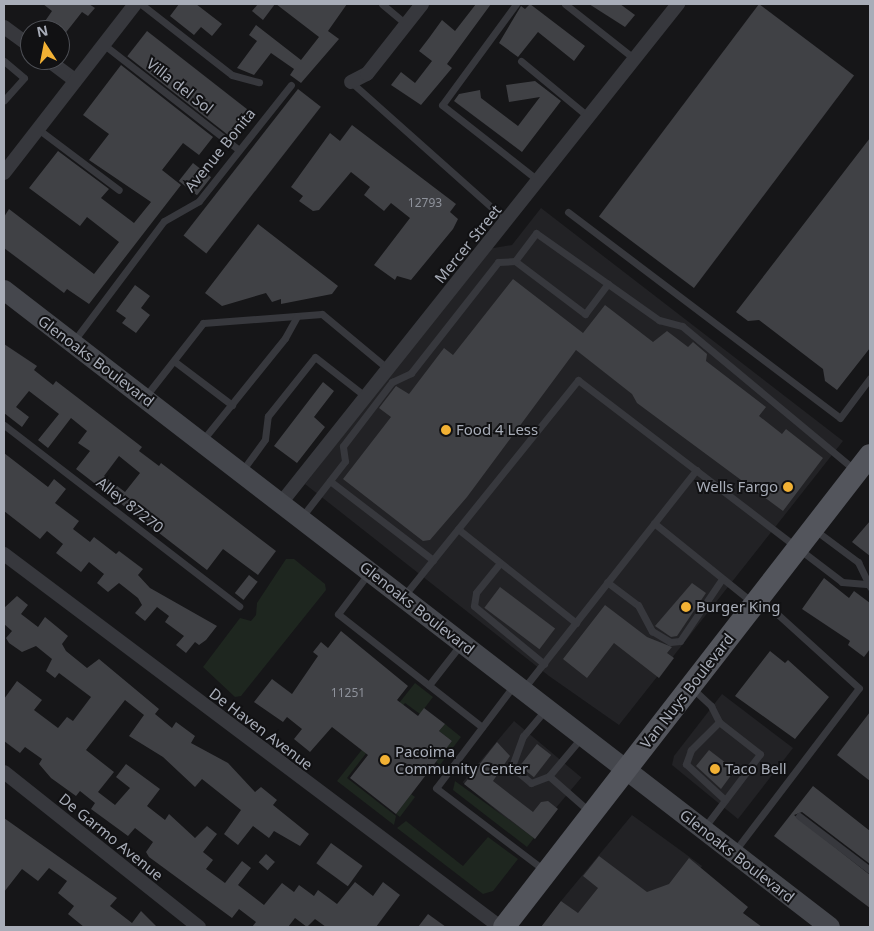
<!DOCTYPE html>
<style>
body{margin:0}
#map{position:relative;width:874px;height:931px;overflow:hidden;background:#161618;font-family:"Noto Sans",sans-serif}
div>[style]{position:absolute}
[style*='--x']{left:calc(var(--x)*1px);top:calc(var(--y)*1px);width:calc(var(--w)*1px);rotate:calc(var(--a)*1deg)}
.built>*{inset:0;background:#222225;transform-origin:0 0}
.green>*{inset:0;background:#1e261f;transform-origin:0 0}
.building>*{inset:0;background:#404145;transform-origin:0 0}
.lane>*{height:7px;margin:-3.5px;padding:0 3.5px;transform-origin:3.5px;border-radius:3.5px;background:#37383d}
.street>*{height:14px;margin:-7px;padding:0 7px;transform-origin:7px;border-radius:7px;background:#37383d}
.secondary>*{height:20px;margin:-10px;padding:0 10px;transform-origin:10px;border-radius:10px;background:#45474d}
.primary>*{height:22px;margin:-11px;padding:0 11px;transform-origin:11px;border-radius:11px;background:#53555c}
.dots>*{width:14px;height:14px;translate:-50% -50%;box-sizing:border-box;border:2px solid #111113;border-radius:50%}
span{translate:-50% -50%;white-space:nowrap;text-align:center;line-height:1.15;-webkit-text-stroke:4px #111113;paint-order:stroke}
.number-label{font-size:12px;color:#8e929b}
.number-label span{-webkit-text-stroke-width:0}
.street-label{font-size:15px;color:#a8adb8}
.poi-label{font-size:15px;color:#a8adb8}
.left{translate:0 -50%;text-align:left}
.right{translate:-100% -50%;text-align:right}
.frame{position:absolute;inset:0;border:5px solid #a8adb8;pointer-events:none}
.north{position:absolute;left:20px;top:20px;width:50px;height:50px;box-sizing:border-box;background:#111113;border:1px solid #4d4f55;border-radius:50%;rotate:349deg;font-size:14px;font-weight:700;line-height:20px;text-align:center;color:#a8adb8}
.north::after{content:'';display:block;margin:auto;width:18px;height:22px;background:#f2b134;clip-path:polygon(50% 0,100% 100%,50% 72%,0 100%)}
</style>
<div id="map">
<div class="built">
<i style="clip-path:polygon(541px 208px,843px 441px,619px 725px,549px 676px,305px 484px,488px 249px,512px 245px)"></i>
<i style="clip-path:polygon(722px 694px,793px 748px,738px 819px,672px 765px,674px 756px)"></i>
<i style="left:514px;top:721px;width:88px;height:80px;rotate:40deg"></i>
<i style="clip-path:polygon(632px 815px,702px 866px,655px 927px,596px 927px,561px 901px)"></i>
</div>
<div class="green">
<i style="clip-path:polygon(286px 559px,294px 559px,325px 584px,326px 590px,241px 696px,235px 697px,203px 667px,240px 618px,251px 621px,256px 615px,257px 603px)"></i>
<i style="clip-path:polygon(415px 683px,433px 697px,420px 714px,405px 703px,347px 778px,396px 816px,394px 825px,337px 781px)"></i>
<i style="clip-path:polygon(445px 724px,461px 737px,440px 765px,436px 762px,452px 741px,439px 731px)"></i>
<i style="clip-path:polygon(455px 781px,534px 838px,527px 847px,453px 790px)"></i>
<i style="left:411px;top:794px;width:5px;height:25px;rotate:37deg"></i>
<i style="clip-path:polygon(406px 821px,463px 866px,488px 837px,518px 859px,493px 891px,483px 894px,397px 828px)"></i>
</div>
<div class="building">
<i style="clip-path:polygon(43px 4px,89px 4px,95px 8px,88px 16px,82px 12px,60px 40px,60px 30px,39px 30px,52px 11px)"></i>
<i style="clip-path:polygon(179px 4px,196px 4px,222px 24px,212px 36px,201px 27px,194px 35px,170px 16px)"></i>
<i style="clip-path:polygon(258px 4px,275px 4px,263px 20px,252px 11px)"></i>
<i style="clip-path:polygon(276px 4px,347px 4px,328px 31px,339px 39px,301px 83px,290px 75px,294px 69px,271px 53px,254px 75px,237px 68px,257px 41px,249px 35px,256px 25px,301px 60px,319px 37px)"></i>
<i style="clip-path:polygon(476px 4px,491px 4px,447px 64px,452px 68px,421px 105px,391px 85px,401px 72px,415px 83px,432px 61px,419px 51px,429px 38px,442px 20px,455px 31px)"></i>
<i style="clip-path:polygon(530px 4px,585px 46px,574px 61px,538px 32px,518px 57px,499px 43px,521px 6px,525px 9px)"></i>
<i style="clip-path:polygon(589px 4px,620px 4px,635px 15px,625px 27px)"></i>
<i style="left:759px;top:4px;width:119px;height:266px;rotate:37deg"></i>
<i style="left:147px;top:31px;width:134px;height:32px;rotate:38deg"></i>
<i style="clip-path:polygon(121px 65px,213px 137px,199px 155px,183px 143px,162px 170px,181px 185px,89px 304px,67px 289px,64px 293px,4px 248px,4px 217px,9px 209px,94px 274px,119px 242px,87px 217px,80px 226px,29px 188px,58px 151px,109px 189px,101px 198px,134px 223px,151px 202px,89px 160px,109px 134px,83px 115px)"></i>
<i style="clip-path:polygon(535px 81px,561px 101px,522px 152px,454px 101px,459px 94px,480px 90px,481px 98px,518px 126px,540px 97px,509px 102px,506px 85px)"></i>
<i style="left:298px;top:89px;width:29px;height:186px;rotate:38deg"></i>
<i style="clip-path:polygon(352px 125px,456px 204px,450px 212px,458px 219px,453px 229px,411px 280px,397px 276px,395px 280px,374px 265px,410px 218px,391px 203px,384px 211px,364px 195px,370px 187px,351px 172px,319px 210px,313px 211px,299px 201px,303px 196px,291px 187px,330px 133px,340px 141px)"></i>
<i style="clip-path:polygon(870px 138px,870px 348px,837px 390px,825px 381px,823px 369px,759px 320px,748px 321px,736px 312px)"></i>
<i style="left:193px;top:163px;width:23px;height:23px;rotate:38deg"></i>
<i style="clip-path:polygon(258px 224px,338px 286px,332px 294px,281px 304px,281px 299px,272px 302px,266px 293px,222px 306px,205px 293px)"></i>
<i style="clip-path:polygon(513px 279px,583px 333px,605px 305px,653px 342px,667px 331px,688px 347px,693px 342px,707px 354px,706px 361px,766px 407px,759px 416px,782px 434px,786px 429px,823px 458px,783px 511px,637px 403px,632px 394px,576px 350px,467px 497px,430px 540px,423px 541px,343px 479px,391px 417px,379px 408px,396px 386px,409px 394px,444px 348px,453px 355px)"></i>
<i style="clip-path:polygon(135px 285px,150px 296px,141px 308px,150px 315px,136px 333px,122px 323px,126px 318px,116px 311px)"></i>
<i style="clip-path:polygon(evenodd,4px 344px,37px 366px,34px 370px,53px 385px,56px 381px,142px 447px,139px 451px,159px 466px,161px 463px,276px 551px,258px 575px,223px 549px,207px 570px,76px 469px,90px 451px,78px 443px,87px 431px,71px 418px,48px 448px,38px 440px,59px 414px,29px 391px,16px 407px,29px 417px,22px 427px,4px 413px,4px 344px,119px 456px,140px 473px,125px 492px,104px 476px,119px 456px)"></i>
<i style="clip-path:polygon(323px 382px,334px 391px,314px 417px,325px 427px,297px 463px,274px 446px)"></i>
<i style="clip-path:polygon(4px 453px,48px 487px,54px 479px,66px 489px,55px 503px,79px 521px,73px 529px,90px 542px,94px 537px,116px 554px,119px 551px,143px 569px,138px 575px,150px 588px,217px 626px,206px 640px,199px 645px,195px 642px,186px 653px,176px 645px,184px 636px,165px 622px,169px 616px,157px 607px,145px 621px,135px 613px,142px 605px,138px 598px,119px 583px,108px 592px,97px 583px,104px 574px,89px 562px,81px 572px,56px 553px,63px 544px,47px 531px,40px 539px,4px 511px)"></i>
<i style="clip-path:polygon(870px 521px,870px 556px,852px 542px)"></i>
<i style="left:249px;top:575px;width:11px;height:23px;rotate:38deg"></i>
<i style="clip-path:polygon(824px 578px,849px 598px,854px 591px,870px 603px,870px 649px,864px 657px,848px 645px,850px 641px,802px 609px)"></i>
<i style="clip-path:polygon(692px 583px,706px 593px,677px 636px,671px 637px,655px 626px)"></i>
<i style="left:500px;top:587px;width:69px;height:26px;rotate:37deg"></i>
<i style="clip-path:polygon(17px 596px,28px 605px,21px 614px,38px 627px,45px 617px,68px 636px,62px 644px,66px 651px,87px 668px,99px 659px,159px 709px,155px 714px,172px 728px,176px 722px,195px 736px,191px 743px,228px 763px,255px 792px,261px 787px,277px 800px,273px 805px,309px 834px,300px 846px,274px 831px,269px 838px,253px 826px,238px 845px,224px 834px,241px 810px,202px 779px,195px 787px,163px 757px,129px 736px,144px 715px,125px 700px,86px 750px,114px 772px,98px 792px,115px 805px,130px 788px,116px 777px,126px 764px,160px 789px,147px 806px,165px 820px,169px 814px,195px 838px,207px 826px,217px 834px,203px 852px,213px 860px,206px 869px,225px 883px,242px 861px,251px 868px,238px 885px,264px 905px,282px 883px,294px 892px,299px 885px,314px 896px,318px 890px,337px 904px,355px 882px,373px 896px,383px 882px,400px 895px,376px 927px,326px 927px,315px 919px,307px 927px,295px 918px,288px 927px,252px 927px,256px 922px,239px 909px,232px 918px,149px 857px,146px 852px,153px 842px,135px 828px,128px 836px,91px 809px,95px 803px,80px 791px,76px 796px,51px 778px,39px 764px,42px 759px,25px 747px,20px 753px,4px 741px,4px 699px,17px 681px,42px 700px,34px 710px,58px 728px,67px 717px,73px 721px,91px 697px,59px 673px,55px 678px,46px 671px,52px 659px,36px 646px,22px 652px,9px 643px,6px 638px,12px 631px,4px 624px,4px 608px)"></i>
<i style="clip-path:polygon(605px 605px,647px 637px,672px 647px,667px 653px,674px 658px,659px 678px,614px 643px,587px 678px,563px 659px)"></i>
<i style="clip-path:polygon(341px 631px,408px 686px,397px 700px,418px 716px,424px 708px,445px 724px,439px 731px,452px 741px,396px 814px,350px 778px,368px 755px,332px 727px,310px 752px,294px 739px,302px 729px,287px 717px,283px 722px,254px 702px,272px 679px,292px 694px,318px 656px,313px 652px,321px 642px,328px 648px)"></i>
<i style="clip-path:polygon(770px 651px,785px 663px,788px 660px,829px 697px,795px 739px,735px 696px)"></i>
<i style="clip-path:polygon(870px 712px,870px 781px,837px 755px)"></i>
<i style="clip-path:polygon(497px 742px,510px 756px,493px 781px,533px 812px,541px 802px,548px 801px,558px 809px,535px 839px,464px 784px)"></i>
<i style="left:537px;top:744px;width:18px;height:28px;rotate:38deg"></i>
<i style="clip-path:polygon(709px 750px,735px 770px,721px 789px,696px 766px)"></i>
<i style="clip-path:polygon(813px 786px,870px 831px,870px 864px,802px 812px,794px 815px,870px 875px,870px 908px,774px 836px)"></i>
<i style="clip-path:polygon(4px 818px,117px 898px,110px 906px,132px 923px,141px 911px,157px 927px,84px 927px,68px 914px,74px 906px,58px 893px,67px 881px,49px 868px,38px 881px,22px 869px,4px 892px)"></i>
<i style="left:331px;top:843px;width:39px;height:25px;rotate:36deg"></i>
<i style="left:266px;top:854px;width:12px;height:11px;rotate:42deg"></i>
<i style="clip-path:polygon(599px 856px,647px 892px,669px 884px,689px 858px,748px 907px,743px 913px,762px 927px,541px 927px,561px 901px,578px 913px,598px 888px,583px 876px)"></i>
<i style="clip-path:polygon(428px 914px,446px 927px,418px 927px)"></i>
</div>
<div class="lane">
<i style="--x:141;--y:4;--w:115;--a:38"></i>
<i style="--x:232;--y:75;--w:28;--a:15"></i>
<i style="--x:382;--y:4;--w:31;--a:40"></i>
<i style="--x:516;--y:4;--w:125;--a:126.2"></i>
<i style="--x:442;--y:105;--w:123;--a:38.1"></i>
<i style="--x:565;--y:4;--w:90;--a:38.3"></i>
<i style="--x:103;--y:44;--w:172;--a:37.9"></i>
<i style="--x:4;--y:61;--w:26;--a:40"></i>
<i style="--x:24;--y:78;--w:30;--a:132"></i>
<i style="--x:521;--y:61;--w:89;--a:39.6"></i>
<i style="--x:351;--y:82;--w:209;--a:41.7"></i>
<i style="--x:38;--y:129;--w:101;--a:37"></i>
<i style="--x:568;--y:212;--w:341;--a:37.1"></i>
<i style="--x:840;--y:418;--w:50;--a:-53.1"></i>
<i style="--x:515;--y:261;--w:88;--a:37.1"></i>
<i style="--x:585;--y:314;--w:38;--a:-53"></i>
<i style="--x:73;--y:342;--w:151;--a:-53.1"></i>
<i style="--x:164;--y:221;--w:40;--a:-29.7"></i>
<i style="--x:199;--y:201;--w:148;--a:-51.6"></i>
<i style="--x:174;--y:361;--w:73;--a:37.2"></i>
<i style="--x:145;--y:397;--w:94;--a:-51.9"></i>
<i style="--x:203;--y:323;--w:119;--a:-4.3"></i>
<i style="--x:322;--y:314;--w:86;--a:39.8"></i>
<i style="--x:4;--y:425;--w:297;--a:37.6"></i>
<i style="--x:202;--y:441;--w:132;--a:-51.1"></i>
<i style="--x:285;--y:338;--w:25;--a:-61"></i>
<i style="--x:242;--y:471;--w:39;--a:-54"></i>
<i style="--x:265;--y:439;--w:23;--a:-83"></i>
<i style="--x:268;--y:416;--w:75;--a:-51.5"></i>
<i style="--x:315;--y:357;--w:65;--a:38.1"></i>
<i style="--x:330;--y:481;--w:130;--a:37.5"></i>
<i style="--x:301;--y:518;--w:72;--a:-52.3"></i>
<i style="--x:345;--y:461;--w:15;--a:-98"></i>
<i style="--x:343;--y:446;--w:81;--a:-52.6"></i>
<i style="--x:392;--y:382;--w:21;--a:-25"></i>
<i style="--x:411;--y:373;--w:141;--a:-51.9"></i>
<i style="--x:498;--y:262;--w:17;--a:-3"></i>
<i style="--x:515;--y:261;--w:35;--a:-53"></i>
<i style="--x:536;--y:233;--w:151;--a:35.3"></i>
<i style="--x:659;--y:320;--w:24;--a:15"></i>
<i style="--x:682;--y:326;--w:225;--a:39.8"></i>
<i style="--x:654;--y:523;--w:127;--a:38.9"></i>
<i style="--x:458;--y:529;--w:151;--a:38.5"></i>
<i style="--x:815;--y:530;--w:54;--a:36.7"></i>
<i style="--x:858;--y:562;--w:28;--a:64"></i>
<i style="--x:500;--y:563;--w:38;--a:129"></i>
<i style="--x:476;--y:593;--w:13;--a:99"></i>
<i style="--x:474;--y:606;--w:91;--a:39.6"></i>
<i style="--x:368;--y:574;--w:50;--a:126.9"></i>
<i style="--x:338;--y:614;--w:183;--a:38.1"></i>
<i style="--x:607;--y:582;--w:39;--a:37"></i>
<i style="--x:638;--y:605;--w:30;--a:62"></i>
<i style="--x:652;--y:631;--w:21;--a:31"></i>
<i style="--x:670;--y:642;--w:10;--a:-6"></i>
<i style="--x:680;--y:641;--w:75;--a:-55.9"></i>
<i style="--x:403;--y:597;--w:279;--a:-51.1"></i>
<i style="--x:578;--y:380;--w:332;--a:37.4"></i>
<i style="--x:842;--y:582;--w:24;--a:5"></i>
<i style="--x:429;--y:685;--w:52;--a:-52"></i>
<i style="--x:514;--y:685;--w:129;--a:127.1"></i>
<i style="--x:436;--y:788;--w:136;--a:37.2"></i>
<i style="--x:524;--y:688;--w:278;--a:-51.7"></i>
<i style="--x:693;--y:689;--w:25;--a:43"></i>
<i style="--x:711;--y:706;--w:18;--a:63"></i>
<i style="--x:719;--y:722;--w:52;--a:38"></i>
<i style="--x:760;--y:754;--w:93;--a:127.1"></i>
<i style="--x:546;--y:709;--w:35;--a:130"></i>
<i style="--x:523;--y:736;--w:33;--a:110"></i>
<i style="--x:512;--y:767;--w:25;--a:40"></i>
<i style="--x:531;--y:783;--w:19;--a:-21"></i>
<i style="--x:549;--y:776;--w:50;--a:-49.9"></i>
<i style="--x:719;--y:722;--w:40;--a:135"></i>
<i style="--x:691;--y:750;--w:15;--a:110"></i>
<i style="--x:686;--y:764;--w:53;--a:42.7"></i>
<i style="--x:549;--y:776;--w:55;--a:41.3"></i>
<i style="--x:799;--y:816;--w:89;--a:37.3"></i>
<i style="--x:734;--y:852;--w:206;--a:-52.7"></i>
<i style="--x:859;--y:688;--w:131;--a:-137.8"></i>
</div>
<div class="street">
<i style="--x:4;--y:27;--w:32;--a:36"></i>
<i style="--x:48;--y:60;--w:34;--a:37"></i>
<i style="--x:351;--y:82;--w:18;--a:-27"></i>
<i style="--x:367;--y:74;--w:89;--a:-51.8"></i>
<i style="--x:4;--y:173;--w:214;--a:-52.2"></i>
<i style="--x:281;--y:503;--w:638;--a:-51.49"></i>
<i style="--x:4;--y:554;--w:621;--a:36.94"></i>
<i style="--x:4;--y:772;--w:249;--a:38.5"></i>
</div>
<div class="secondary">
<i style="--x:4;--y:290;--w:1043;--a:37.64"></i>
</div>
<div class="primary">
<i style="--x:504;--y:927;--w:597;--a:-52.21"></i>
</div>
<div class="dots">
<i style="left:446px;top:430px;background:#f2b134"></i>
<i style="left:788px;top:487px;background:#f2b134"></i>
<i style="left:686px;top:607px;background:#f2b134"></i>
<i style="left:385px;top:760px;background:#f2b134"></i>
<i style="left:715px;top:769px;background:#f2b134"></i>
</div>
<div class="number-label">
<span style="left:425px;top:203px">12793</span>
<span style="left:348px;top:693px">11251</span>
</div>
<div class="street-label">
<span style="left:180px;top:86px;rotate:38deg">Villa del Sol</span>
<span style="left:220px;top:150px;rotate:-51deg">Avenue Bonita</span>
<span style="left:468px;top:244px;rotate:-51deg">Mercer Street</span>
<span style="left:96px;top:361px;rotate:37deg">Glenoaks Boulevard</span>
<span style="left:130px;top:505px;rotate:38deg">Alley 87270</span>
<span style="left:417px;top:608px;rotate:38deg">Glenoaks Boulevard</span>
<span style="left:687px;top:691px;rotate:-52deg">Van Nuys Boulevard</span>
<span style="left:261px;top:729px;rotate:37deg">De Haven Avenue</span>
<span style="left:111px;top:837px;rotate:39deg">De Garmo Avenue</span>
<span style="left:737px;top:856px;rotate:38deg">Glenoaks Boulevard</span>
</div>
<div class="poi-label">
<span class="left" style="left:456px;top:430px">Food 4 Less</span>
<span class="right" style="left:778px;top:487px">Wells Fargo</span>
<span class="left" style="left:696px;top:607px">Burger King</span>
<span class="left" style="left:395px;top:760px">Pacoima<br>Community Center</span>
<span class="left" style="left:725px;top:769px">Taco Bell</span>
</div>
<div class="frame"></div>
<div class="north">N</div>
</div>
